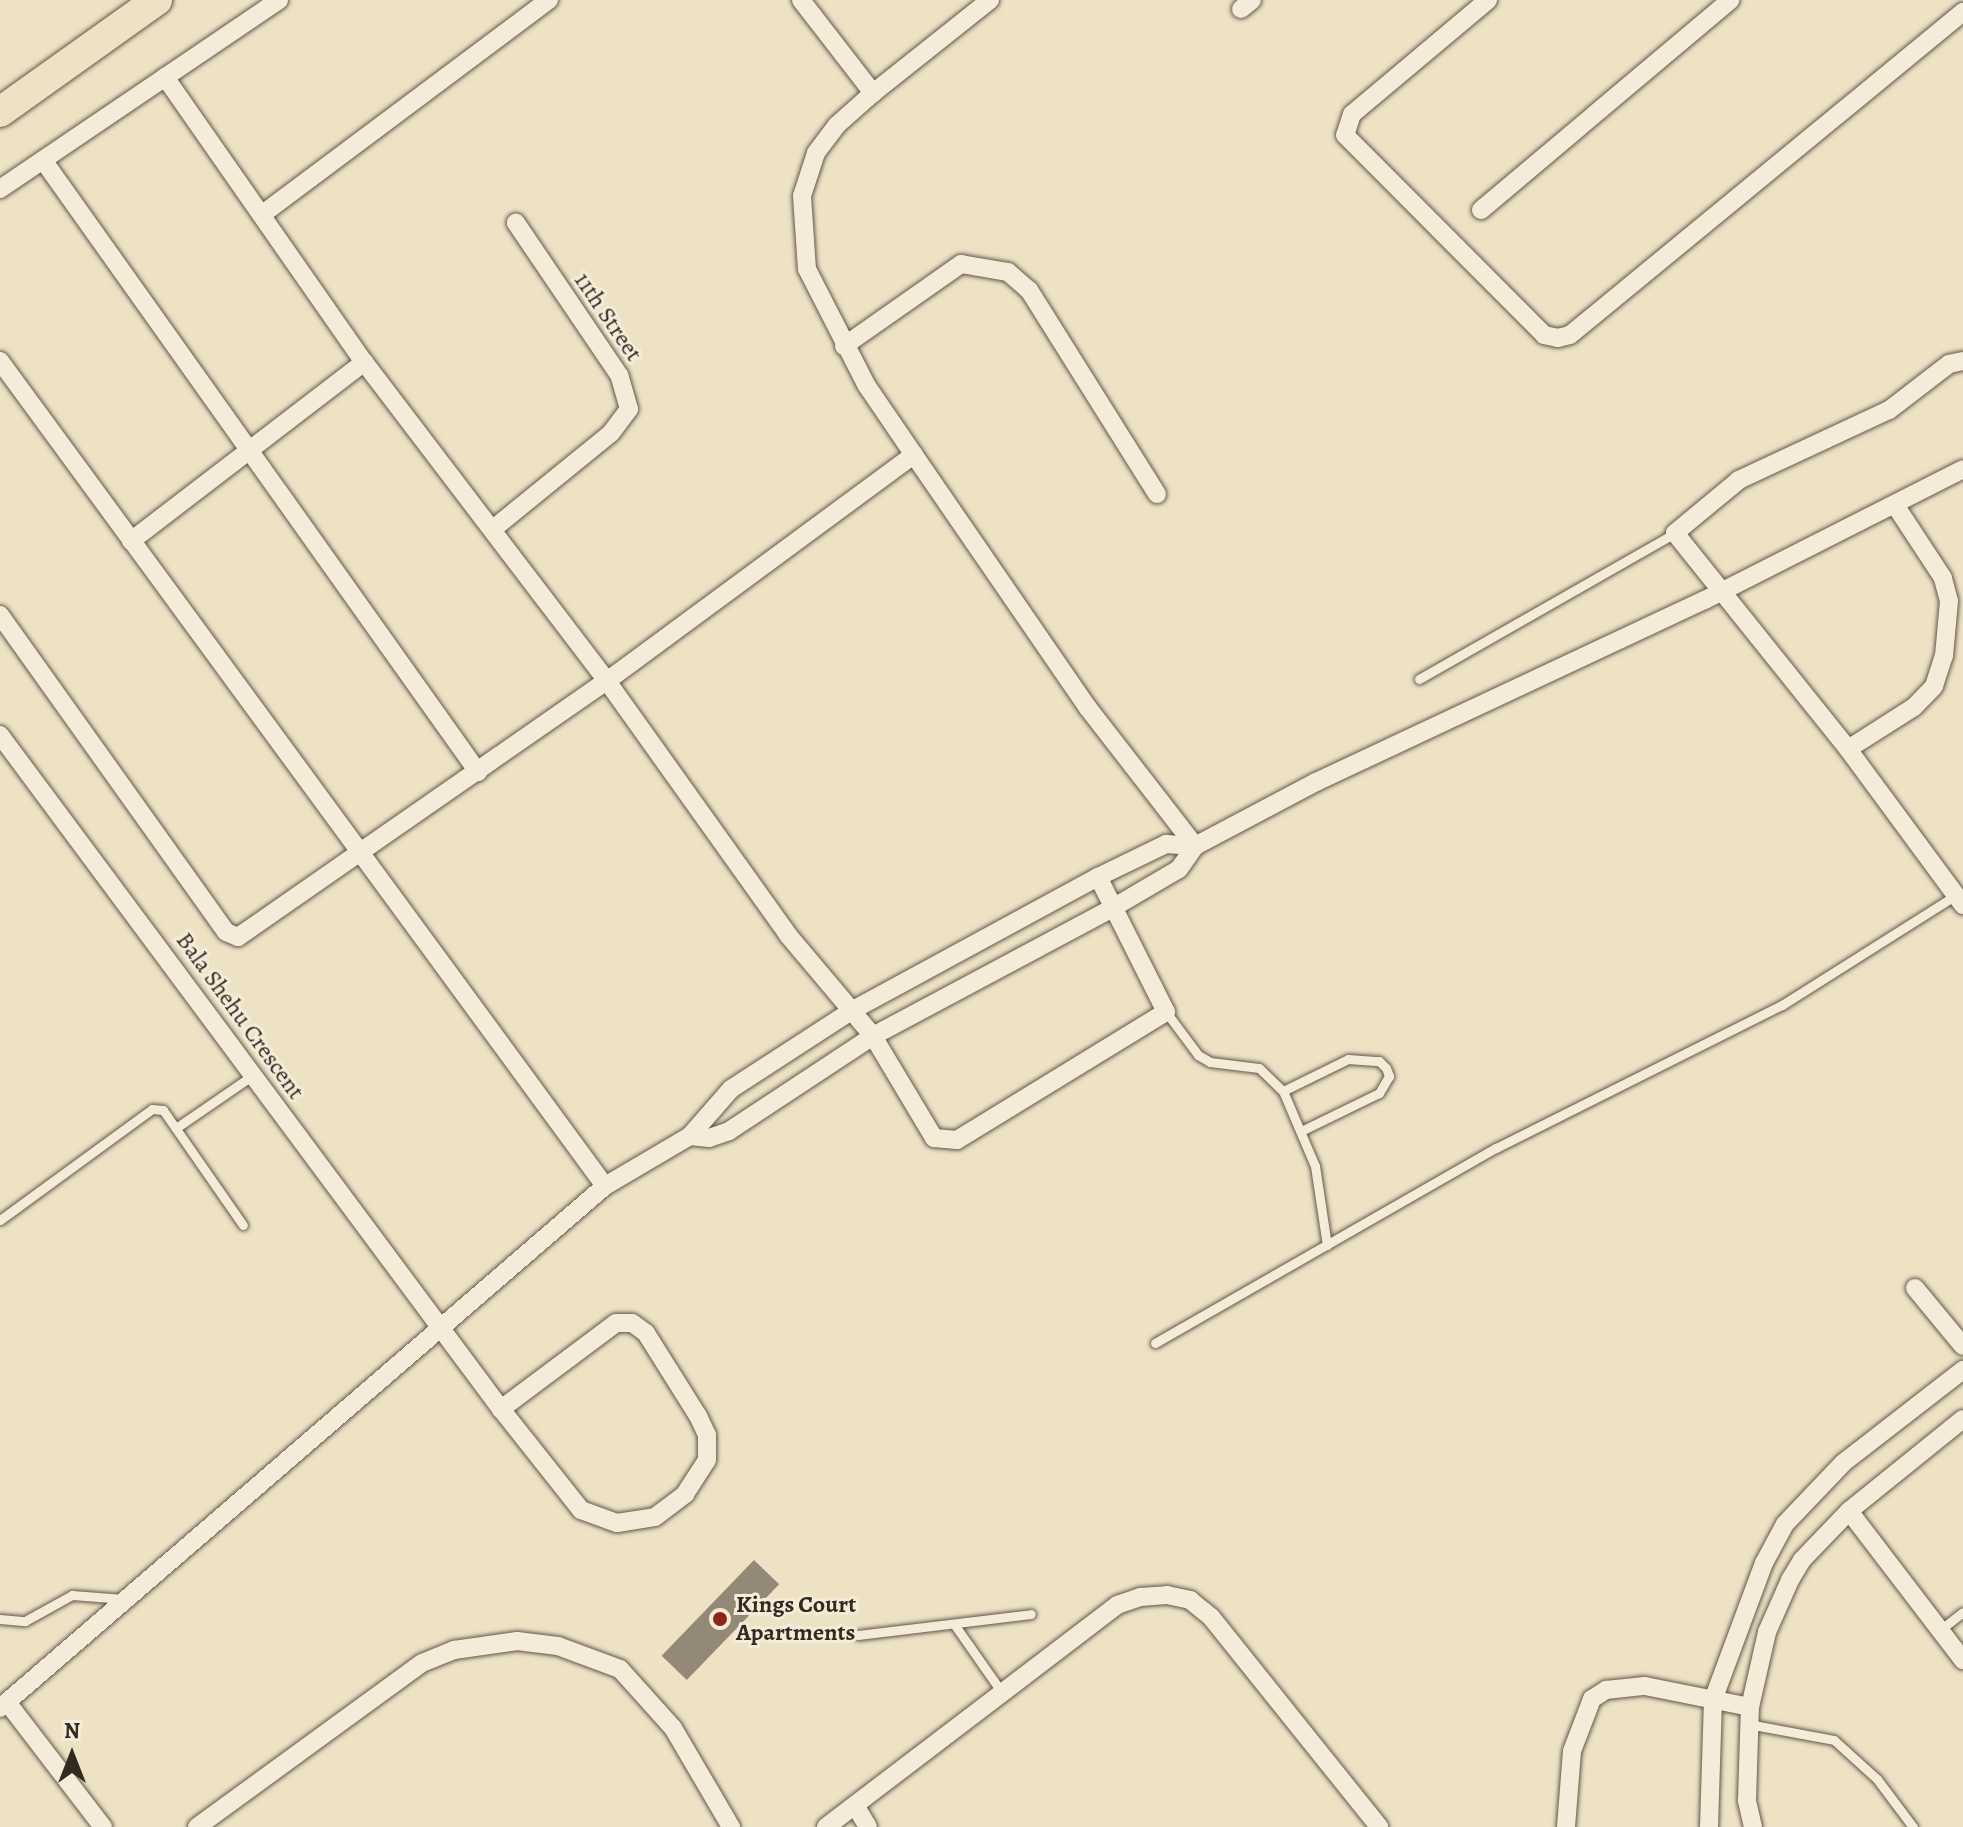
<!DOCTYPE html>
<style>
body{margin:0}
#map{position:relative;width:1963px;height:1827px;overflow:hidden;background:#eee2c5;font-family:Alegreya,serif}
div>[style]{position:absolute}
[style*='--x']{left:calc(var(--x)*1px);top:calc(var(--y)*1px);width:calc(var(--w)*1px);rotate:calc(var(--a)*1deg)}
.building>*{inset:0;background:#948976;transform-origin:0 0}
.roads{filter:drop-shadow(0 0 2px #615749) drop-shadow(0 0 2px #615749)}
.service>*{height:9px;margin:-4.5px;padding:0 4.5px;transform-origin:4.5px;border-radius:4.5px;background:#f4ecd9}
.minor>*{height:18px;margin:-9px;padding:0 9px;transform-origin:9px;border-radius:9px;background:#f4ecd9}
.primary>*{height:30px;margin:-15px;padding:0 15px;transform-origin:15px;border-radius:15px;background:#eee2c5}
.dots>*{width:22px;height:22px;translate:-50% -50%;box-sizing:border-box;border:4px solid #f4ecd9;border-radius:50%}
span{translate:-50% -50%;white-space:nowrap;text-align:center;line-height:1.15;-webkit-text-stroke:6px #f4ecd9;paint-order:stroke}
.street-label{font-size:24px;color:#322920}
.poi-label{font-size:24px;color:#322920;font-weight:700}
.left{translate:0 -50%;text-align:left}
.north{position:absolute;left:32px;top:1715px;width:80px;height:80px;-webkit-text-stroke:6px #f4ecd9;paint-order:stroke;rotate:0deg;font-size:22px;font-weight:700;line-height:32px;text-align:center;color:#322920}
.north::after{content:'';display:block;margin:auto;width:28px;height:36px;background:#322920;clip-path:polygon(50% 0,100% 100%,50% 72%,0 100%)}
</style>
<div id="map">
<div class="building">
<i style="left:754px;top:1560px;width:35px;height:133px;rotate:44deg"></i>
</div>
<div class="roads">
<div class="service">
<i style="--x:1419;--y:679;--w:295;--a:-29.7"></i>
<i style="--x:1166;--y:1012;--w:54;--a:53.3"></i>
<i style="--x:1198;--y:1055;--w:14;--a:30"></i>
<i style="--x:1210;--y:1062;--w:49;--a:7"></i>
<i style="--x:1259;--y:1068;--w:33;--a:44"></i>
<i style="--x:1283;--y:1091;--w:82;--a:66.9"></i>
<i style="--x:1315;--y:1166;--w:80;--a:81.4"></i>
<i style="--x:1283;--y:1091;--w:72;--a:-26.2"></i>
<i style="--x:1348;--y:1059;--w:31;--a:4"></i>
<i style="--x:1379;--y:1061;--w:10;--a:45"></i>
<i style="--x:1386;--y:1068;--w:9;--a:69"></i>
<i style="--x:1389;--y:1076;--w:20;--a:120"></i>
<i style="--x:1379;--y:1093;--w:85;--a:154"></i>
<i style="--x:176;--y:1128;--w:93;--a:-34.5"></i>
<i style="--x:0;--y:1220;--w:188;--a:-36.1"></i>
<i style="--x:152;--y:1109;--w:11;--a:5"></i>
<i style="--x:163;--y:1110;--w:140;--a:55.2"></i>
<i style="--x:1155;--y:1343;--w:393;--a:-29.8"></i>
<i style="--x:1496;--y:1148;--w:320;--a:-26.6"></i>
<i style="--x:1782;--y:1005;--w:206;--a:-32.3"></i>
<i style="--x:0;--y:1619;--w:25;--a:5"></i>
<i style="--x:25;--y:1621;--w:54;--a:-29"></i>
<i style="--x:72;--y:1595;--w:52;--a:4.4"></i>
<i style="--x:954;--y:1624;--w:82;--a:55"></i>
<i style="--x:1940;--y:1630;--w:29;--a:-38"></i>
<i style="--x:858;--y:1635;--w:174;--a:-6.9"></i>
<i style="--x:1748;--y:1724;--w:87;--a:10.5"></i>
<i style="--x:1834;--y:1740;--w:58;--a:42.2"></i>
<i style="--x:1877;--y:1779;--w:60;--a:53.1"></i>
</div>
<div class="minor">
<i style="--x:801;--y:0;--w:118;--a:52.3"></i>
<i style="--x:990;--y:0;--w:149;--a:141.5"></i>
<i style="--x:873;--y:93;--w:48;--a:138.4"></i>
<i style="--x:837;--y:125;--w:35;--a:127"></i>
<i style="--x:816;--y:153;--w:45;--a:108"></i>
<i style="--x:802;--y:196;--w:73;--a:86.1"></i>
<i style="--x:807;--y:269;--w:131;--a:62.9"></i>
<i style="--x:867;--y:386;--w:83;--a:55.7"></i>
<i style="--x:914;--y:455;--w:307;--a:55.5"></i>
<i style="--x:1088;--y:708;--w:175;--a:52.2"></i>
<i style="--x:1488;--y:0;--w:177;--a:140"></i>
<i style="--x:1352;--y:114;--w:22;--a:108"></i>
<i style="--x:1345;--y:135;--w:282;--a:45.1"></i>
<i style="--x:1544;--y:335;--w:14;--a:12"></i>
<i style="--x:1558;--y:338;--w:12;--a:-14"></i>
<i style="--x:1570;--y:335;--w:509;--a:-39.42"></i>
<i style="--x:1241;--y:9;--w:14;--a:-39"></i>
<i style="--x:165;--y:77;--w:348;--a:55.1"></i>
<i style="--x:364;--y:362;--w:401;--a:52.7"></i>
<i style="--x:607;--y:681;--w:312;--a:54.5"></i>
<i style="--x:788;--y:935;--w:132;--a:49.9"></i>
<i style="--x:873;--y:1036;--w:119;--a:59.1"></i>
<i style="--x:934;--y:1138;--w:23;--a:5"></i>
<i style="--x:957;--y:1140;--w:245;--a:-31.5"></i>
<i style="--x:1166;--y:1012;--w:151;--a:-116.7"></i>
<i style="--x:43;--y:160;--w:751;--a:54.6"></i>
<i style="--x:0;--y:189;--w:337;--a:-34.1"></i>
<i style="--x:1481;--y:210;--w:326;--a:-40.1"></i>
<i style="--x:264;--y:213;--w:356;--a:-36.8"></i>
<i style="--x:844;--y:346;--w:143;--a:-35"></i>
<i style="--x:961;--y:264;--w:48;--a:9.7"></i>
<i style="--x:1008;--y:272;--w:28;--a:41"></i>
<i style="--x:1029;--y:290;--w:241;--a:57.9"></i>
<i style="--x:0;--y:361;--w:1023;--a:53.75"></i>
<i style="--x:1963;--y:361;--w:14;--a:168"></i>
<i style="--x:1949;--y:364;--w:76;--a:142.5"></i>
<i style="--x:1889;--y:410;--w:166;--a:155"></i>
<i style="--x:1739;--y:480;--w:83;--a:140.4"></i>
<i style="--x:1675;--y:533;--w:277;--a:51.3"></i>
<i style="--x:1848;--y:749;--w:194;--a:53.6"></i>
<i style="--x:493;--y:529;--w:152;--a:-39.1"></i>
<i style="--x:611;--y:433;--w:30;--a:-53"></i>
<i style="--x:629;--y:409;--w:35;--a:-106"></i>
<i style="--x:619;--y:375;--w:184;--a:-124.1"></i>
<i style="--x:131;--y:541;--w:294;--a:-37.5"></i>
<i style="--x:0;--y:615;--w:389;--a:54.5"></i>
<i style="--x:226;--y:932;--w:13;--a:23"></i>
<i style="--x:238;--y:937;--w:449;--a:-34.8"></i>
<i style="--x:607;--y:681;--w:381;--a:-36.4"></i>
<i style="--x:0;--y:735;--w:840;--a:53.38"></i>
<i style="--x:501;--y:1409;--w:129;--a:51.6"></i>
<i style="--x:581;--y:1510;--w:38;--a:20"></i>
<i style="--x:617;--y:1523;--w:38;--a:-9"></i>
<i style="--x:655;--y:1517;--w:38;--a:-37"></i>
<i style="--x:685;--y:1494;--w:40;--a:-57.1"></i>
<i style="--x:707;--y:1460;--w:25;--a:-90"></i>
<i style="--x:707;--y:1435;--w:21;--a:-115"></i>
<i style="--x:698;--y:1416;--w:98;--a:-122.1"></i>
<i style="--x:646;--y:1333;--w:17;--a:-144"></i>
<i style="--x:632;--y:1323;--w:16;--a:180"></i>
<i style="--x:616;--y:1323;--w:144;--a:143.2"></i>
<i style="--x:1848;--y:749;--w:78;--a:-32.5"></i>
<i style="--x:1914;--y:707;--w:29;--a:-46"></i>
<i style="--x:1934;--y:686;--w:32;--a:-72"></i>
<i style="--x:1944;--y:656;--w:55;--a:-84.8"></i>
<i style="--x:1949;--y:601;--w:24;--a:-105"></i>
<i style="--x:1943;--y:578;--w:87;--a:-123.3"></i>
<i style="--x:690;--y:1136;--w:19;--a:6"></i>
<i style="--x:709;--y:1138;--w:21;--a:-19"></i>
<i style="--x:729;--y:1131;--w:173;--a:-33.4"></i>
<i style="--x:873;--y:1036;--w:276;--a:-28.1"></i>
<i style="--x:1116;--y:906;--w:73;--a:-30.4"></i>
<i style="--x:1179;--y:869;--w:28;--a:-55"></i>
<i style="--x:1195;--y:846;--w:137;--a:-27.9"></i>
<i style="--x:1316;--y:782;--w:429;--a:-25.1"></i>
<i style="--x:1705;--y:600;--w:289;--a:-26.9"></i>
<i style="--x:1915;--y:1288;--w:75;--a:50.4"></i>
<i style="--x:1849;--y:1511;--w:188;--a:52.6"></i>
<i style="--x:7;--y:1702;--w:158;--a:52.5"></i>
<i style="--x:0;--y:1708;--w:799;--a:-40.79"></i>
<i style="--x:605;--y:1186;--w:99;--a:-30.5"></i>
<i style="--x:690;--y:1136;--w:62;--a:-48.9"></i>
<i style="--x:731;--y:1089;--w:143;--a:-33"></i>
<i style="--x:851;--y:1011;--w:281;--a:-28.5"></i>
<i style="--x:1098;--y:877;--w:76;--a:-25.9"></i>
<i style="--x:1166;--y:844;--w:29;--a:4"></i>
<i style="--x:856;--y:1807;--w:23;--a:59"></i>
<i style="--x:197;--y:1827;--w:278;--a:-36.1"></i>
<i style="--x:422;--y:1663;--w:35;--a:-22"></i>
<i style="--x:454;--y:1650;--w:64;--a:-8.1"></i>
<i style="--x:517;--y:1641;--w:41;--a:7"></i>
<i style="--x:558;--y:1646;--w:66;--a:20.4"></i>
<i style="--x:620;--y:1669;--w:79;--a:48.1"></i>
<i style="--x:673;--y:1728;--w:115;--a:59.6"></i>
<i style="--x:826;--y:1827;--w:366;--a:-37.3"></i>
<i style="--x:1117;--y:1605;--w:24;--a:-19"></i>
<i style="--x:1140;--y:1597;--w:27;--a:-4"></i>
<i style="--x:1167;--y:1595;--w:24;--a:12"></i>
<i style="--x:1190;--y:1600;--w:27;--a:39"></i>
<i style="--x:1211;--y:1617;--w:269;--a:51.3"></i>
<i style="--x:1566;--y:1827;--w:76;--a:-85.5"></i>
<i style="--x:1572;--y:1751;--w:56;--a:-69"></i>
<i style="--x:1592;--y:1699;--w:17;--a:-33"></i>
<i style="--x:1606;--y:1690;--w:39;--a:-6"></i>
<i style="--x:1645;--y:1686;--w:107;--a:11.3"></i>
<i style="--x:1709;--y:1827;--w:127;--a:-88.2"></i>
<i style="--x:1713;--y:1700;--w:146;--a:-69.6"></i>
<i style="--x:1764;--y:1563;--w:44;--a:-61.7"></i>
<i style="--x:1785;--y:1524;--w:84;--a:-46.4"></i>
<i style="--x:1843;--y:1463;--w:152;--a:-37.8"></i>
<i style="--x:1753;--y:1827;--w:28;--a:-103"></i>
<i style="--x:1747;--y:1800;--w:93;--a:-88.2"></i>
<i style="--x:1750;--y:1707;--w:77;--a:-77.2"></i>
<i style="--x:1767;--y:1632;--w:57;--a:-66.1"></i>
<i style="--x:1790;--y:1580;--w:23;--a:-59"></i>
<i style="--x:1802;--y:1560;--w:68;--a:-46.2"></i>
<i style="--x:1849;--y:1511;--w:146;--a:-38.9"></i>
</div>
<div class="primary">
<i style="--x:0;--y:112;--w:193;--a:-35.5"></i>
</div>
</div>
<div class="dots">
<i style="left:720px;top:1619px;background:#8f2418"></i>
</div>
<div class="street-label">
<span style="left:608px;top:317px;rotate:56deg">11th Street</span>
<span style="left:240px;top:1016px;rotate:54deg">Bala Shehu Crescent</span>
</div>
<div class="poi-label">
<span class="left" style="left:736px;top:1619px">Kings Court<br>Apartments</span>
</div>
<div class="north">N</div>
</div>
